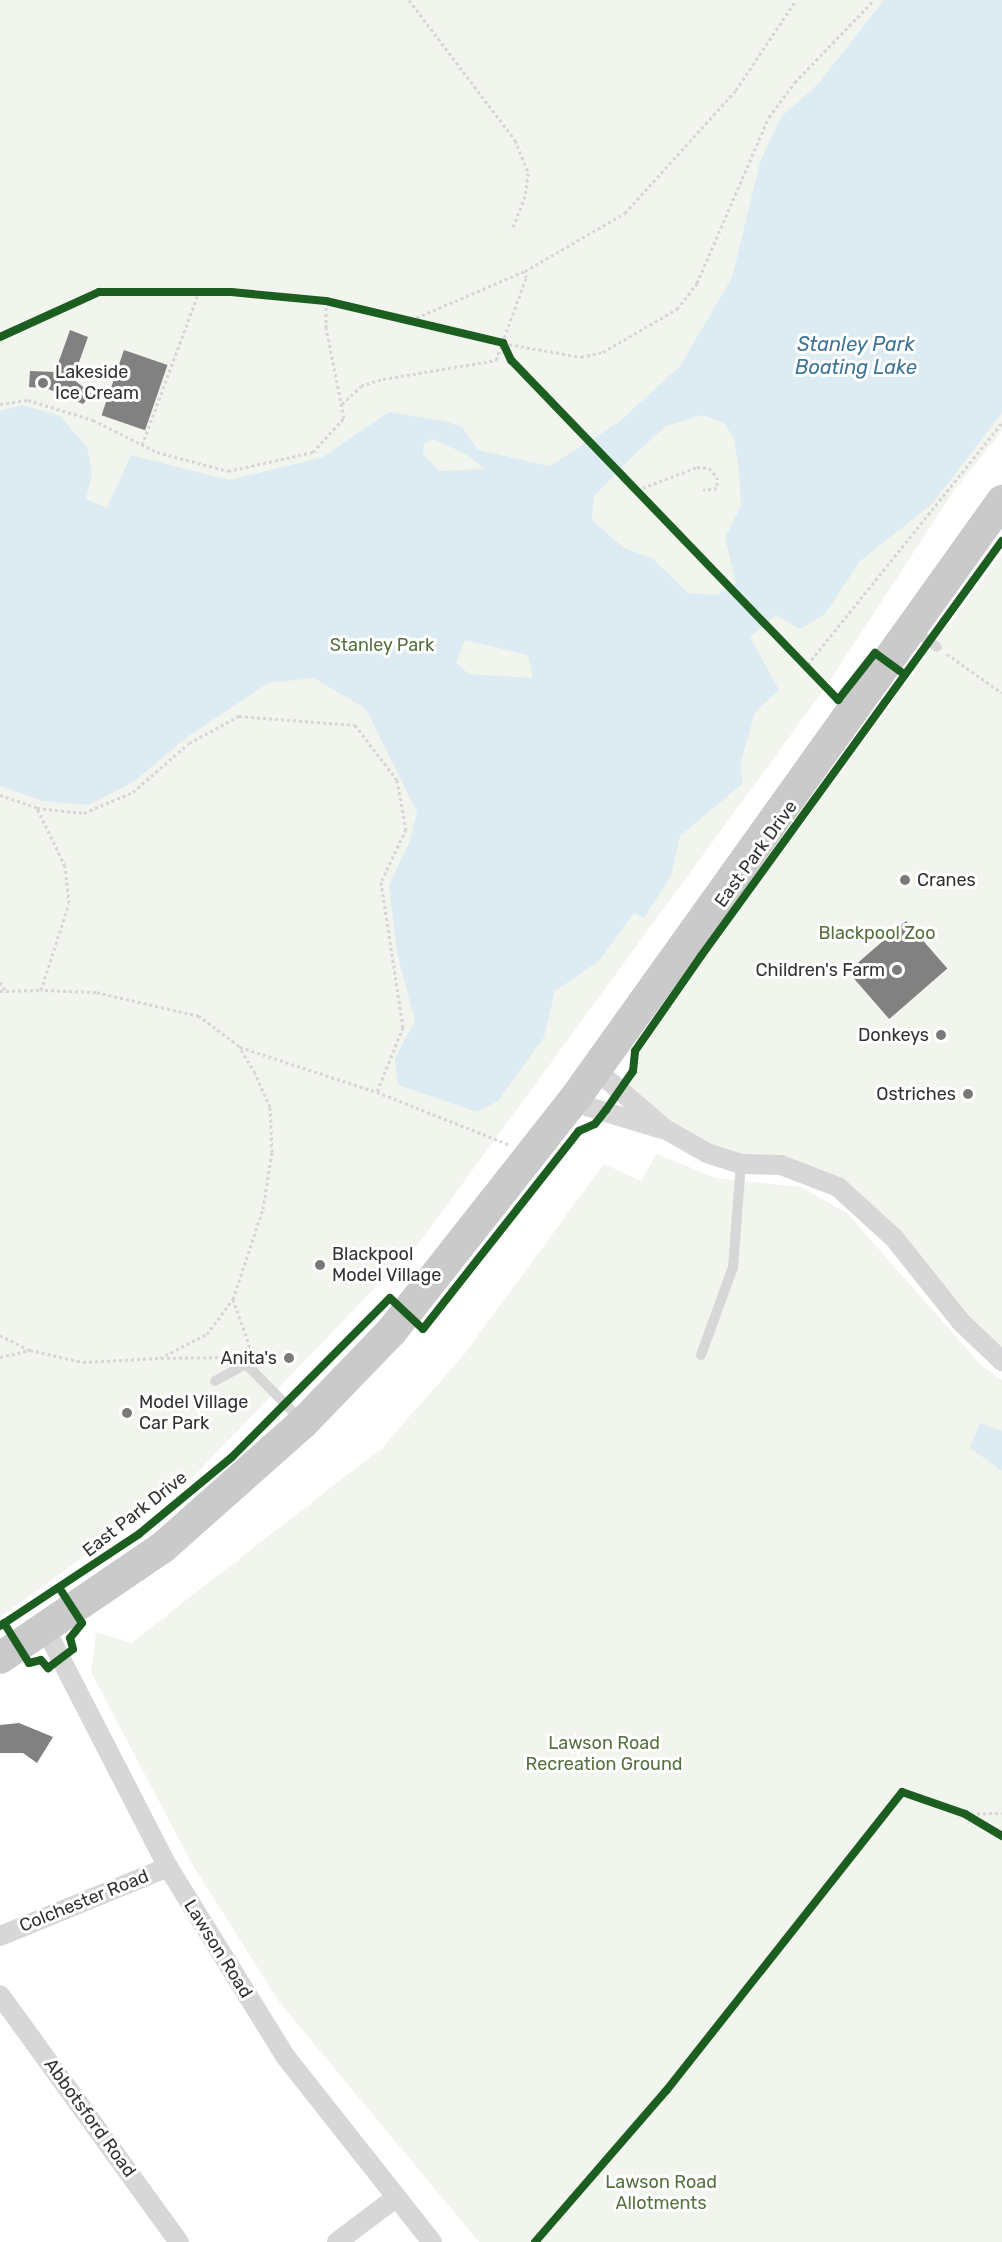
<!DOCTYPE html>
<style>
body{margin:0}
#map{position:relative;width:1002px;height:2242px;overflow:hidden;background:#fff;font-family:Rubik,sans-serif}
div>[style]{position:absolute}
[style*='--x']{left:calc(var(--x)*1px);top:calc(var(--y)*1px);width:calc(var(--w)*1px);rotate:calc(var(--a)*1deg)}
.green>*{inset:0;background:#f1f5ed}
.water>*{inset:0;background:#ddebf3}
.building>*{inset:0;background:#818181;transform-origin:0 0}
.path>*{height:3px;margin-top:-1.5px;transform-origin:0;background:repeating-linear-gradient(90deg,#d6d6d6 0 3px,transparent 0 6px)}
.service>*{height:10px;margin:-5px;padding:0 5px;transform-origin:5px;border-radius:5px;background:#d7d7d7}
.minor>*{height:20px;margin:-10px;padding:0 10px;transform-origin:10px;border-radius:10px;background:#d7d7d7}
.primary>*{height:32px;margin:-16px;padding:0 16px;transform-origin:16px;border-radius:16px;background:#cacaca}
.cycleway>*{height:8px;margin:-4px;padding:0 4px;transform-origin:4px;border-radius:4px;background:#1b5e20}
.dots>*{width:16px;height:16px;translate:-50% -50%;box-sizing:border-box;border:3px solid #fff;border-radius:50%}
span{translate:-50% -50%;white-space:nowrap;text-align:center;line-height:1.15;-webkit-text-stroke:6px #fff;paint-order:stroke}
.poi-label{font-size:18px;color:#333}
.left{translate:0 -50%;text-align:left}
.right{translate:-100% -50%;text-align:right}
.park-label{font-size:18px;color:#56703f}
.street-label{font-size:18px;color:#333}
.water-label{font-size:20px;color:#3f7597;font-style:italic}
</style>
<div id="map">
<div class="green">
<i style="clip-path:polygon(0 0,1002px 0,1002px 431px,955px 489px,825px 688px,422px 1239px,190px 1480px,0 1617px)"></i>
<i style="clip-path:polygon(1002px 553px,1002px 1361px,838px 1187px,741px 1164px,623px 1092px,637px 1072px,640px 1049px,671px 1002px)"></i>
<i style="clip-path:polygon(657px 1154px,716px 1178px,801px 1187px,847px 1213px,981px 1365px,1002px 1380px,1002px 2242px,479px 2242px,280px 2003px,192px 1864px,91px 1672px,96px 1632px,131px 1643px,383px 1447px,466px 1352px,604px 1164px,641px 1181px)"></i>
</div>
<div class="water">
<i style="clip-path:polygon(evenodd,884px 0,1002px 0,1002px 413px,932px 504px,860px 561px,825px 614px,800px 629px,776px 615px,750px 637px,779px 690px,755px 712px,740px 766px,743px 783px,680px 836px,671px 876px,644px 918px,634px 913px,599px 961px,555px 991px,544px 1037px,498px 1101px,477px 1112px,398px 1085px,395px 1058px,415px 1021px,397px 952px,389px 885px,410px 841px,417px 812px,366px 709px,314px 678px,268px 683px,187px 737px,135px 781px,88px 805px,43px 801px,0 786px,0 411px,23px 405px,60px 416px,87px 447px,92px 474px,86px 499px,107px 508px,131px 455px,229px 480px,323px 457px,389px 412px,444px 421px,462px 427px,478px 450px,550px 466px,619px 422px,680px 366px,732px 278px,760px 162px,781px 117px,819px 83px,884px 0,703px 415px,724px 423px,734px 438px,739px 472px,741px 506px,725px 538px,736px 583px,717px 595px,688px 593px,652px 558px,624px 548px,592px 520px,594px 496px,634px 455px,666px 426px,703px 415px,884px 0,432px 439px,466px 454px,485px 469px,439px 471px,423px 454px,424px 444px,432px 439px,884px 0,465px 640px,528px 655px,533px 678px,469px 674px,456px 663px,465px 640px)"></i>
<i style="clip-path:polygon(980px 1423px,1002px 1431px,1002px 1471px,970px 1448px)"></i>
</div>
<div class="building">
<i style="clip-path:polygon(70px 330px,88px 337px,73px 379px,92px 394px,83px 404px,46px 388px,29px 387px,30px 371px,55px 372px)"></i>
<i style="left:124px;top:350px;width:46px;height:69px;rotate:19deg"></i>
<i style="left:906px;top:921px;width:63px;height:77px;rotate:49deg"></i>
<i style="clip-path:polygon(19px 1723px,53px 1737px,37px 1763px,23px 1753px,0 1753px,0 1725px)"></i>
</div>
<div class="path">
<i style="--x:409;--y:0;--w:176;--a:52.9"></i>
<i style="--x:515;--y:140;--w:35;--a:68"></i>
<i style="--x:528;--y:173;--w:23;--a:97"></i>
<i style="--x:525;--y:196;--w:36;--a:111"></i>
<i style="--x:411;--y:320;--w:124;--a:-23.3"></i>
<i style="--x:525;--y:271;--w:116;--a:-30.1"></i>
<i style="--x:625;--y:213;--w:166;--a:-47.9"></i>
<i style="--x:736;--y:90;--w:108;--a:-56.3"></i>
<i style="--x:503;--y:343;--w:79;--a:10.2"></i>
<i style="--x:581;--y:357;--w:23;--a:-13"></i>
<i style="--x:603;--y:352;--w:86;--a:-30.2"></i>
<i style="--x:677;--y:309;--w:33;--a:-52"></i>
<i style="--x:697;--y:283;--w:181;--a:-66.6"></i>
<i style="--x:769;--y:117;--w:44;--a:-53.4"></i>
<i style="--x:795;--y:82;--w:114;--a:-46.1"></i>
<i style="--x:0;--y:404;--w:28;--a:-8"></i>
<i style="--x:28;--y:400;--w:68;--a:17.1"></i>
<i style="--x:93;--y:420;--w:72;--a:26.6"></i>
<i style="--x:157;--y:452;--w:73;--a:15"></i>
<i style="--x:228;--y:471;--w:87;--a:-12.6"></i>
<i style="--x:313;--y:452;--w:46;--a:-47.6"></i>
<i style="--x:344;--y:418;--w:92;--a:-101.3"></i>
<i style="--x:326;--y:328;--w:27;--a:-90"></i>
<i style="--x:342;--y:404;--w:26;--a:-43"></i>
<i style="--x:361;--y:386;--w:23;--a:-18"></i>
<i style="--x:383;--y:379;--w:115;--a:-9.5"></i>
<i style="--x:496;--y:360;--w:87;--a:-69.9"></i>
<i style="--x:526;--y:278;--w:7;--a:-98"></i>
<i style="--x:142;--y:445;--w:163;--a:-69.6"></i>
<i style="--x:637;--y:490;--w:64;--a:-21"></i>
<i style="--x:697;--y:467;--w:12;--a:5"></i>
<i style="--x:709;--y:468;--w:12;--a:48"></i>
<i style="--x:717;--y:477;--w:11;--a:90"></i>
<i style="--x:717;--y:488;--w:14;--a:172"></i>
<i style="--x:947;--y:654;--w:67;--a:35.3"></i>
<i style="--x:804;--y:669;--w:316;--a:-51.2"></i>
<i style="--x:0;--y:795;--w:39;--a:19"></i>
<i style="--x:37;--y:808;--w:47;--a:6.1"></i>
<i style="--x:84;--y:813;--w:53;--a:-23.2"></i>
<i style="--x:133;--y:792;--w:74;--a:-41.2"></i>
<i style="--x:189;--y:743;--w:57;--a:-28.4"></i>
<i style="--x:239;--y:716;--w:116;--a:4.4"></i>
<i style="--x:355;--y:725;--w:69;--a:52.6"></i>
<i style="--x:397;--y:780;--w:50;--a:79.6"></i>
<i style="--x:406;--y:829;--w:59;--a:115.3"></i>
<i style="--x:381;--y:882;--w:147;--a:81.4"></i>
<i style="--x:403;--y:1027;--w:70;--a:111.8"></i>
<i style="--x:0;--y:982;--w:9;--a:58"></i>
<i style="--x:0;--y:991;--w:41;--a:-1.4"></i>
<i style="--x:240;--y:1047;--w:144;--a:18.2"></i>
<i style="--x:377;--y:1092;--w:143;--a:21.7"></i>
<i style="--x:233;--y:1299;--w:57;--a:70.6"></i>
<i style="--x:0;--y:1335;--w:33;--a:27"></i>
<i style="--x:0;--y:1357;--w:31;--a:-13"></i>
<i style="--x:30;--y:1350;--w:54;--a:12.8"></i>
<i style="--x:83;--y:1362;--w:77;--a:-3"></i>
<i style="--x:160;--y:1358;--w:53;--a:-27.1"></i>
<i style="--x:207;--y:1334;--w:44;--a:-53.4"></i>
<i style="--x:233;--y:1299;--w:95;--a:-71.6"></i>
<i style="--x:263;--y:1209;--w:58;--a:-81"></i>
<i style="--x:272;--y:1152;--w:45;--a:-92.5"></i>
<i style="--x:270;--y:1107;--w:37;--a:-114"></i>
<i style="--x:255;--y:1073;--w:31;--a:-121"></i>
<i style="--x:239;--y:1046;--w:50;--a:-143.1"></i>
<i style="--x:199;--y:1016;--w:106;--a:-166.9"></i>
<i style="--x:96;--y:992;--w:55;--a:-177.9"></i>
<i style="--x:41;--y:990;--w:91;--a:-72.2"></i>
<i style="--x:69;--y:903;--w:37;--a:-96"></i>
<i style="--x:65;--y:866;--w:64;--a:-115.8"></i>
<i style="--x:161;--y:1358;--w:69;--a:-0.8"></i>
<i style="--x:965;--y:1814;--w:37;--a:-2"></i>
</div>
<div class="service">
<i style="--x:913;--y:630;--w:29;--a:35"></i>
<i style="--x:701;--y:1355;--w:94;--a:-70"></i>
<i style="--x:733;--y:1267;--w:103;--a:-85.6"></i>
<i style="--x:215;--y:1381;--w:35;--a:-29"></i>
<i style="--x:246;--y:1364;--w:78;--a:45.5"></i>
</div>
<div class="minor">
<i style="--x:595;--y:1069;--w:92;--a:40.6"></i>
<i style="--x:665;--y:1129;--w:48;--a:29.7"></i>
<i style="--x:707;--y:1153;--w:36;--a:18"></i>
<i style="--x:741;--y:1164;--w:40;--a:1.4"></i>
<i style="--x:781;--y:1165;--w:61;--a:21.1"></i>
<i style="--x:838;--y:1187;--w:76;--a:42.3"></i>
<i style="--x:894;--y:1238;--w:107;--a:51.4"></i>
<i style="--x:961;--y:1322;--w:57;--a:43.6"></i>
<i style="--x:576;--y:1097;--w:16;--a:38"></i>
<i style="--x:589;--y:1107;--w:76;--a:16.8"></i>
<i style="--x:46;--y:1630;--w:267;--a:62.8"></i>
<i style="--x:168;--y:1867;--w:222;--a:58.2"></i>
<i style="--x:285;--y:2056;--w:237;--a:51.7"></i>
<i style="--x:0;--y:1936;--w:182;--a:-22.3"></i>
<i style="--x:0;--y:1995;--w:305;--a:54.1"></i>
<i style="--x:337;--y:2242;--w:71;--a:-37"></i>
</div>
<div class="primary">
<i style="--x:0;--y:1658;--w:196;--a:-34.2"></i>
<i style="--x:162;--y:1548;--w:188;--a:-41.6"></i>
<i style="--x:303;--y:1423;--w:127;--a:-46"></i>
<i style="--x:391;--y:1332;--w:299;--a:-51.8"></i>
<i style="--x:576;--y:1097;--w:733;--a:-54.44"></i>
</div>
<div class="cycleway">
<i style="--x:0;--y:337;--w:109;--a:-24.4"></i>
<i style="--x:99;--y:292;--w:132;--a:0"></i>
<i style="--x:231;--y:292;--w:95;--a:5.4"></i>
<i style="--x:326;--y:301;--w:182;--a:13.3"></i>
<i style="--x:503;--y:343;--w:19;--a:65"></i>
<i style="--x:511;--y:360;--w:472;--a:46.1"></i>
<i style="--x:838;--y:700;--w:60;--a:-51.8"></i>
<i style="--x:875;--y:653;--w:37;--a:36"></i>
<i style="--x:4;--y:1623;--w:47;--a:58"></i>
<i style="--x:29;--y:1663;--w:12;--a:-14"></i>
<i style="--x:41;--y:1660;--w:11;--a:49"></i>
<i style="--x:48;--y:1668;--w:31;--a:-37"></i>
<i style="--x:73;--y:1649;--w:11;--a:-105"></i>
<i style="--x:70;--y:1638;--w:19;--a:-51"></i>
<i style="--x:82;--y:1623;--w:40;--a:-122.9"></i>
<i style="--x:0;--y:1626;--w:167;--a:-33.5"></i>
<i style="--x:139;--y:1534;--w:121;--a:-39.6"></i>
<i style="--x:232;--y:1457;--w:224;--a:-45.2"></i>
<i style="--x:390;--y:1298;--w:45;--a:43.2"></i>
<i style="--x:423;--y:1329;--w:252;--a:-51.8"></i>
<i style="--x:579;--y:1131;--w:17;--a:-24"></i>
<i style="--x:595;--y:1124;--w:18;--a:-52"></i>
<i style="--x:606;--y:1110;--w:47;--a:-55.3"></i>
<i style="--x:633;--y:1071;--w:20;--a:-84"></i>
<i style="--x:635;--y:1051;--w:116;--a:-55.2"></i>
<i style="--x:701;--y:956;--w:513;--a:-54.05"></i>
<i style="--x:535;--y:2242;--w:200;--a:-49.1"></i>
<i style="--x:666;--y:2091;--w:381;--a:-51.7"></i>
<i style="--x:902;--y:1792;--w:67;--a:19.2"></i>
<i style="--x:965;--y:1814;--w:43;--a:30.7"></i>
</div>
<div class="dots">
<i style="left:43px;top:383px;background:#7a7a7a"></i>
<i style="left:905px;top:880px;background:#7a7a7a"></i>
<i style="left:897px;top:970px;background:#7a7a7a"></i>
<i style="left:941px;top:1035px;background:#7a7a7a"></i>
<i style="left:968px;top:1094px;background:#7a7a7a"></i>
<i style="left:320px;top:1265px;background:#7a7a7a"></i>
<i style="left:289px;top:1358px;background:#7a7a7a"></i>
<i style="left:127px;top:1413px;background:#7a7a7a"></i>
</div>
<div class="poi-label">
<span class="left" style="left:55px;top:383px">Lakeside<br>Ice Cream</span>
<span class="left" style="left:917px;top:880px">Cranes</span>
<span class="right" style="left:885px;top:970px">Children's Farm</span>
<span class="right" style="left:929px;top:1035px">Donkeys</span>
<span class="right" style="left:956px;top:1094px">Ostriches</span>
<span class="left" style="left:332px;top:1265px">Blackpool<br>Model Village</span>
<span class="right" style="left:277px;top:1358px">Anita's</span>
<span class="left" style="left:139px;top:1413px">Model Village<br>Car Park</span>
</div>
<div class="park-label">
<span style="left:382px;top:645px">Stanley Park</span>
<span style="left:877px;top:933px">Blackpool Zoo</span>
<span style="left:604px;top:1754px">Lawson Road<br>Recreation Ground</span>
<span style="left:661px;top:2193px">Lawson Road<br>Allotments</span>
</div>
<div class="street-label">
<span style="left:756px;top:854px;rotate:-54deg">East Park Drive</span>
<span style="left:135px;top:1514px;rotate:-38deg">East Park Drive</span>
<span style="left:84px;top:1901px;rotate:-22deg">Colchester Road</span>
<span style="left:218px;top:1949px;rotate:58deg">Lawson Road</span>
<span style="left:90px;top:2118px;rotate:54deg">Abbotsford Road</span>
</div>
<div class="water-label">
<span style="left:856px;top:356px">Stanley Park<br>Boating Lake</span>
</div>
</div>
